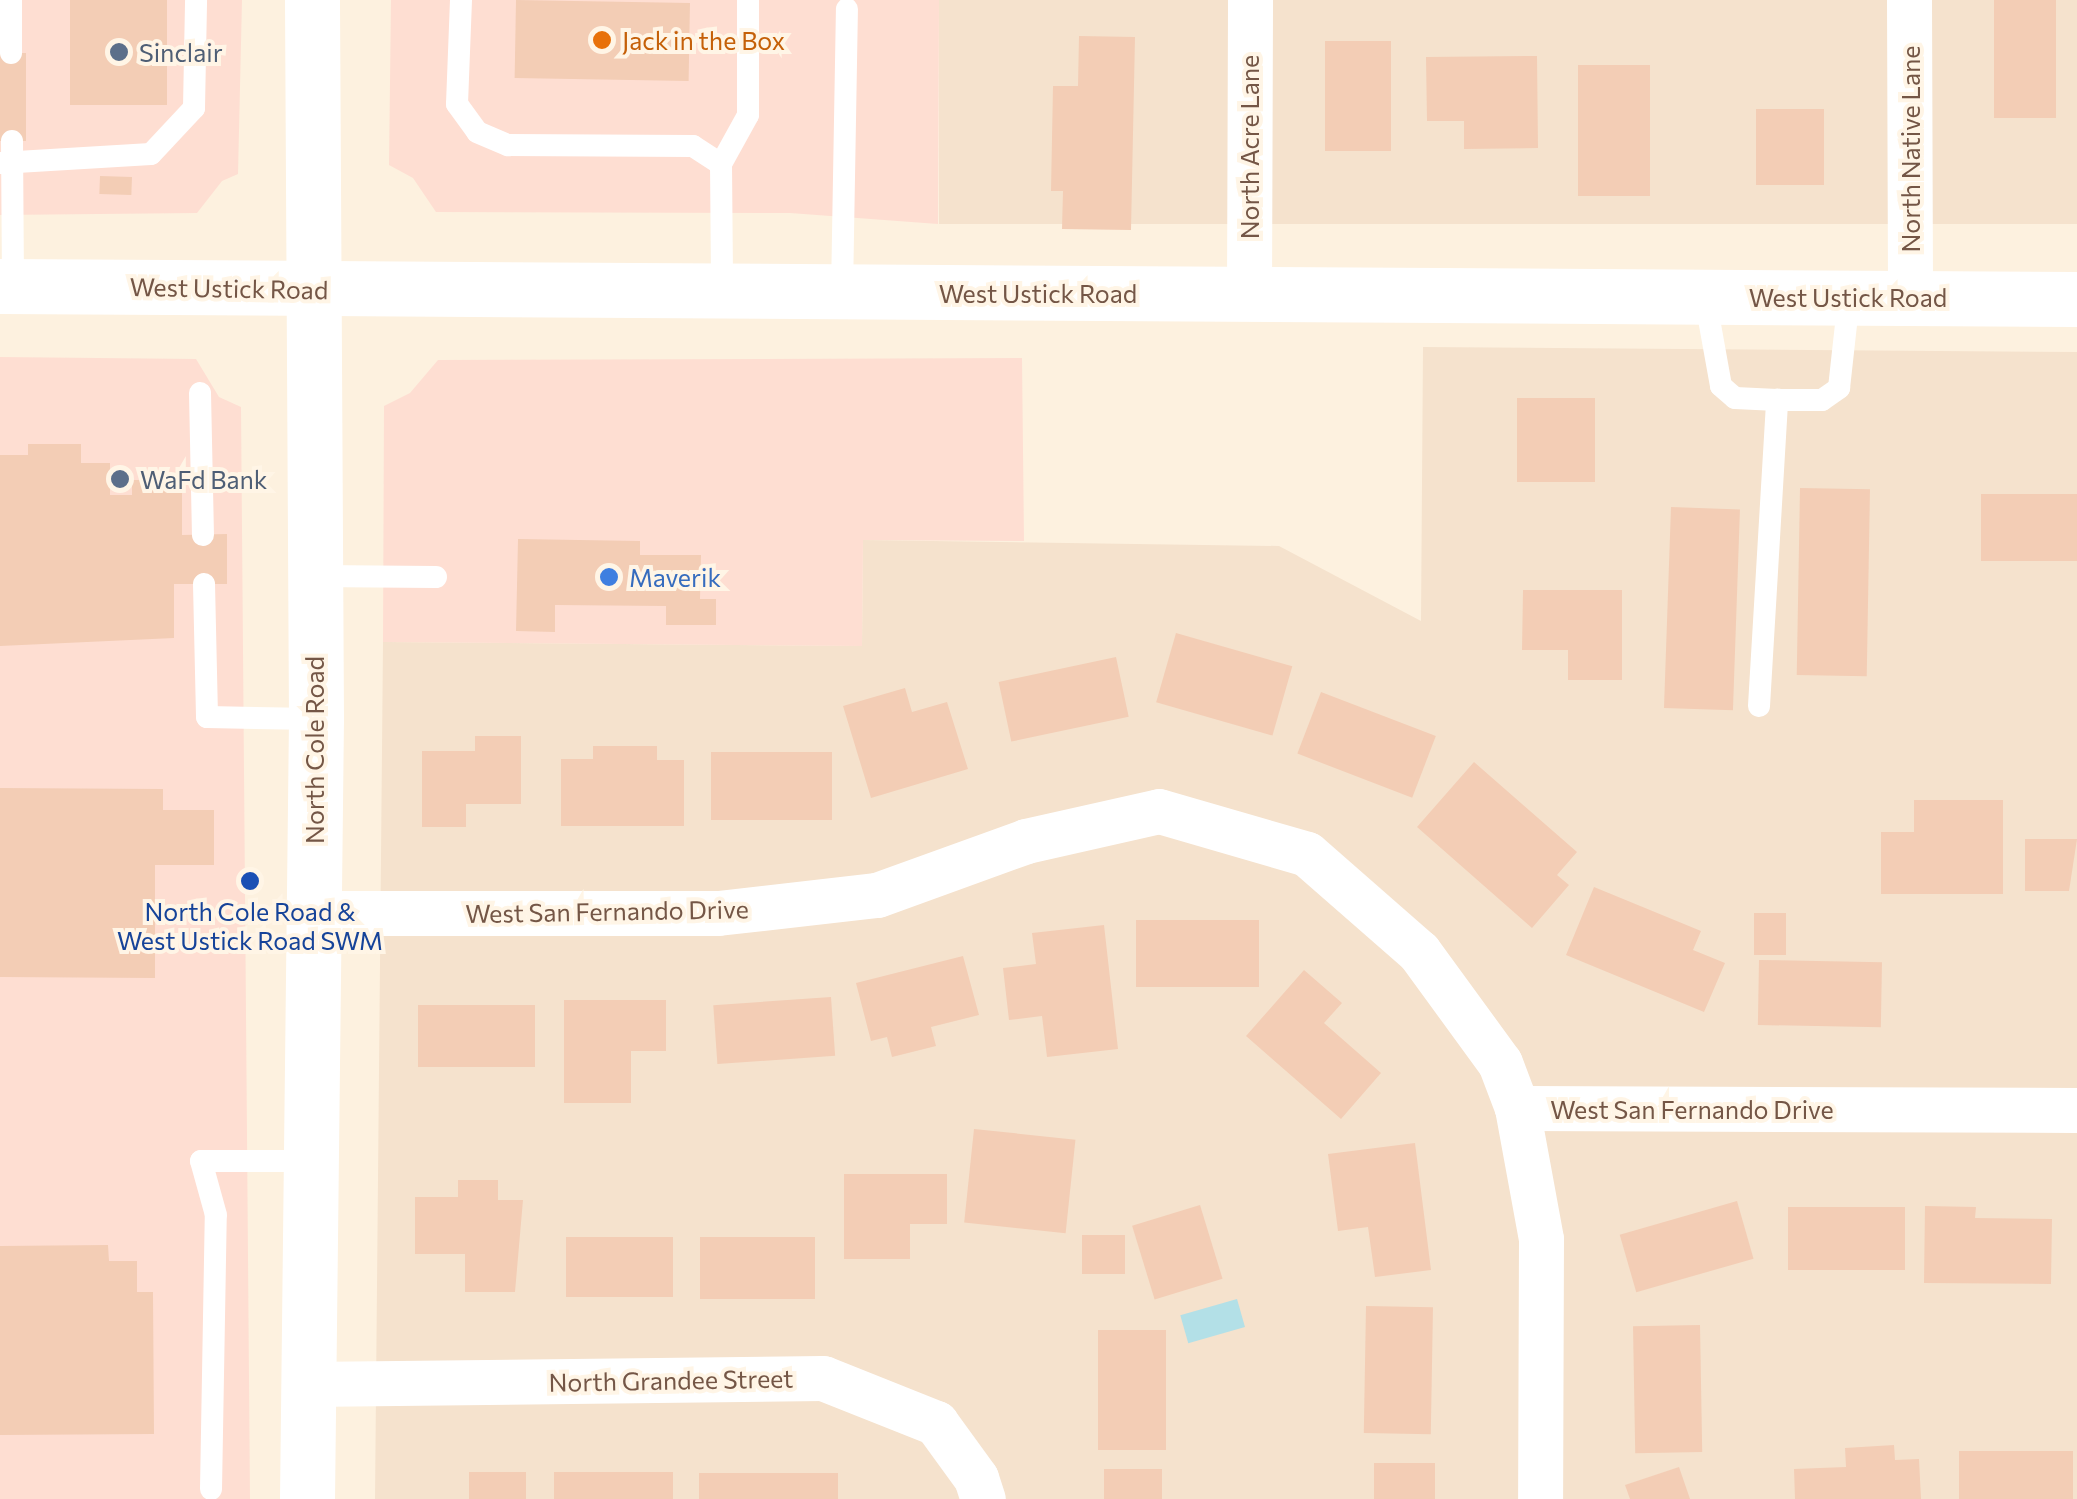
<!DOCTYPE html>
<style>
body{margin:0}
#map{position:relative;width:2077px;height:1499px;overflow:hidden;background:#fdf1df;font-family:Commissioner,sans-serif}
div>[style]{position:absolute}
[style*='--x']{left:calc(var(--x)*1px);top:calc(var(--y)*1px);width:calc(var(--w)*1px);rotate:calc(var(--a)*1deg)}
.residential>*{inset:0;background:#f5e2cd;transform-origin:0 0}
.commercial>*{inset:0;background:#feded2}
.water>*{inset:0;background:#b3e0e7;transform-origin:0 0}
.building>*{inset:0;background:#f3cdb5;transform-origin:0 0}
.lane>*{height:22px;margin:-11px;padding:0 11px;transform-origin:11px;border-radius:11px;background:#fff}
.street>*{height:45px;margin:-22.5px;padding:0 22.5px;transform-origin:22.5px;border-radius:22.5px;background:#fff}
.secondary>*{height:55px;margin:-27.5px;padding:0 27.5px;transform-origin:27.5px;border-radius:27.5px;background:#fff}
.dots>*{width:28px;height:28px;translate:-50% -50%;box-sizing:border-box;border:5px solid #fff5e6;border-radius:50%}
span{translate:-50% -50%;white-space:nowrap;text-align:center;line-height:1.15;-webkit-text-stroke:8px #fff5e6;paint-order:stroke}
.food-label{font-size:25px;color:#c56008}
.left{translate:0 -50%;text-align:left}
.service-label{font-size:25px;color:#4e5e75}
.street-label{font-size:25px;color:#745646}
.shop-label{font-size:25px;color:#366cbe}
.transit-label{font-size:25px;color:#164399}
</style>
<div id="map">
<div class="residential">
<i style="left:939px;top:0;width:1138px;height:224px"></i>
<i style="clip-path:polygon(1423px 347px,2077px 352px,2077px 1499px,375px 1499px,383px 642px,862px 646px,863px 540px,1279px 546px,1421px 621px)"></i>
</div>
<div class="commercial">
<i style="clip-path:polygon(0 0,242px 0,238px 174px,222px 181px,197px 213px,0 215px)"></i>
<i style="clip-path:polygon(391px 0,939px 0,938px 224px,790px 213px,436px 212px,413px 178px,389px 165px)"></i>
<i style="clip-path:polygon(0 357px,196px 359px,219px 397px,241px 407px,250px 1499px,0 1499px)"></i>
<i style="clip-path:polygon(1022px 358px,1024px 541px,863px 540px,862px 646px,383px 642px,384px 406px,410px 393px,438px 360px)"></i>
</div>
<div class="water">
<i style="left:1237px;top:1299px;width:29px;height:59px;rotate:74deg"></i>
</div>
<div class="building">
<i style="left:70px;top:0;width:97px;height:105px"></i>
<i style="left:516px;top:0;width:174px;height:78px;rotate:1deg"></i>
<i style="left:1994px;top:0;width:62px;height:118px"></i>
<i style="clip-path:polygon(1079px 36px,1135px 37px,1131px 230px,1062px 229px,1063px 191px,1051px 191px,1053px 86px,1078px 86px)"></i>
<i style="left:1325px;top:41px;width:66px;height:110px"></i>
<i style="left:0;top:53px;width:26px;height:88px"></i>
<i style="clip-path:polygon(1537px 56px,1538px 148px,1464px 149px,1464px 121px,1427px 121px,1426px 57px)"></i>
<i style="left:1578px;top:65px;width:72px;height:131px"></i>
<i style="left:1756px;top:109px;width:68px;height:76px"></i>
<i style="left:100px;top:176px;width:32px;height:18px;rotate:2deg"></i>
<i style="left:1517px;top:398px;width:78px;height:84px"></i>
<i style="clip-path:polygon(28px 444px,81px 444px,81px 463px,110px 463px,110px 495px,132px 495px,132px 480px,182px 480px,182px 535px,227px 534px,227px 584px,174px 584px,174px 638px,0 646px,0 455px,28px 455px)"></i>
<i style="left:1800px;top:488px;width:70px;height:187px;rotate:1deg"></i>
<i style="left:1981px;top:494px;width:96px;height:67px"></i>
<i style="left:1671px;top:507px;width:69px;height:201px;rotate:2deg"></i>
<i style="clip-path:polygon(518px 539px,640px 541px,640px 555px,701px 555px,700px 599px,716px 599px,716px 625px,666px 625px,666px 606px,555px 605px,555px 632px,516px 631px)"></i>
<i style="clip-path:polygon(1523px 590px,1622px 590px,1622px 680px,1568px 680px,1568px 650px,1522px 650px)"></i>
<i style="left:1176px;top:633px;width:121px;height:72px;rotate:16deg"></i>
<i style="left:1116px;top:657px;width:61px;height:120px;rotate:78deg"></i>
<i style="clip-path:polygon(905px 688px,912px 712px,947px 702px,968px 769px,871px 798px,843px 706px)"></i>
<i style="left:1321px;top:692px;width:123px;height:66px;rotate:21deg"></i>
<i style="clip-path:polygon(475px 736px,521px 736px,521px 804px,466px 804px,466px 827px,422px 827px,422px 751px,475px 751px)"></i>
<i style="clip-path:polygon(593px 746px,657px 746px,657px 760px,684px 760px,684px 826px,561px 826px,561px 759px,593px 759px)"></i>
<i style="left:711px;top:752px;width:121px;height:68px"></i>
<i style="clip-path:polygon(1474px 762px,1577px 852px,1557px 875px,1569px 885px,1532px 928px,1417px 827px)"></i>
<i style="clip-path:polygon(0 788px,163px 789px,163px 810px,214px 810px,214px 865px,155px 865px,155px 978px,0 977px)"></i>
<i style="clip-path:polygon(1914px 800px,2003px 800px,2003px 894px,1881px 894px,1881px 832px,1914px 832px)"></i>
<i style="clip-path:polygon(2025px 839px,2077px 839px,2069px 891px,2025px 891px)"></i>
<i style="clip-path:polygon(1594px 887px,1701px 931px,1693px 950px,1725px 963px,1704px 1012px,1566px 955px)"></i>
<i style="left:1754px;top:913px;width:32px;height:42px"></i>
<i style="left:1136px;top:920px;width:123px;height:67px"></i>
<i style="clip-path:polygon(1104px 925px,1118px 1049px,1047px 1057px,1042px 1016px,1009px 1020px,1003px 968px,1036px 964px,1032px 933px)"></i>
<i style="clip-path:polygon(963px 956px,979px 1015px,931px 1027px,936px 1046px,892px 1057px,887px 1037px,871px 1041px,856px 983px)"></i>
<i style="left:1759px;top:960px;width:123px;height:65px;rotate:1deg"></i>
<i style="clip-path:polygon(1304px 970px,1342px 1003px,1324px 1023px,1381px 1073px,1341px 1119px,1246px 1036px)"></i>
<i style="left:831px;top:997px;width:59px;height:118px;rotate:86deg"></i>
<i style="clip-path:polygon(564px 1000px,666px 1000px,666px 1051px,631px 1051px,631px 1103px,564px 1103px)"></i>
<i style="left:418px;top:1005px;width:117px;height:62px"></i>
<i style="left:974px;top:1129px;width:102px;height:94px;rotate:6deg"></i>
<i style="clip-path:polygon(1415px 1143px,1431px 1270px,1375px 1277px,1368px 1227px,1338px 1231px,1328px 1154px)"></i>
<i style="clip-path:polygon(844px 1174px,947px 1174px,947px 1224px,910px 1224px,910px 1259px,844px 1259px)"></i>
<i style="clip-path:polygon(458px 1180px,498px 1180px,498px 1200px,523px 1200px,515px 1292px,465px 1292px,465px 1254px,415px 1254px,415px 1197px,458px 1197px)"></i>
<i style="left:1737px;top:1201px;width:60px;height:122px;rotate:74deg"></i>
<i style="left:1200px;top:1205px;width:77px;height:71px;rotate:73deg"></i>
<i style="clip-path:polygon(1925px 1206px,1976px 1207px,1975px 1218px,2052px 1219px,2051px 1284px,1924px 1283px)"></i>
<i style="left:1788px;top:1207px;width:117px;height:63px"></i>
<i style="left:1082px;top:1235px;width:43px;height:39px"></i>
<i style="left:566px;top:1237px;width:107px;height:60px"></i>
<i style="left:700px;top:1237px;width:115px;height:62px"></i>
<i style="clip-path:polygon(108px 1245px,109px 1261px,137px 1261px,137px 1292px,153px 1292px,154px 1434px,0 1435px,0 1246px)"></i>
<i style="left:1366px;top:1306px;width:67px;height:127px;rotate:1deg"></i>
<i style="left:1700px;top:1325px;width:127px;height:67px;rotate:89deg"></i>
<i style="left:1166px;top:1330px;width:120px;height:68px;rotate:90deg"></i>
<i style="clip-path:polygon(1894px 1445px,1895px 1460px,1919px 1459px,1921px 1499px,1795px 1499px,1794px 1469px,1846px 1467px,1845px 1448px)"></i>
<i style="left:1959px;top:1451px;width:114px;height:48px"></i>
<i style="left:1374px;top:1463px;width:61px;height:36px"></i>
<i style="clip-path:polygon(1679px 1467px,1690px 1499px,1630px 1499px,1625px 1485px)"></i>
<i style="left:1104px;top:1469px;width:58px;height:30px"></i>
<i style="left:469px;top:1472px;width:57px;height:27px"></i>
<i style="left:554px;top:1472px;width:119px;height:27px"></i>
<i style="left:699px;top:1473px;width:139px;height:26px"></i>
</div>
<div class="lane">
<i style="--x:461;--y:0;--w:104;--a:92.2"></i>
<i style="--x:457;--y:104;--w:34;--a:54"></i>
<i style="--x:477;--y:132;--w:34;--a:23"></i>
<i style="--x:508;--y:145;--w:185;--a:0.3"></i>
<i style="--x:693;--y:146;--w:33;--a:33"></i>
<i style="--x:721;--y:164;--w:127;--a:89.5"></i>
<i style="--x:11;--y:53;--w:53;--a:-90"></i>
<i style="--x:12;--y:141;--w:145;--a:89.6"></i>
<i style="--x:0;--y:163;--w:151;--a:-3.4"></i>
<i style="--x:151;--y:154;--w:63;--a:-46.9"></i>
<i style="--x:194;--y:108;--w:108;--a:-88.9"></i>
<i style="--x:721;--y:164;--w:56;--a:-61.1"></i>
<i style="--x:748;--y:115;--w:115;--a:-90"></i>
<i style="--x:842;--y:292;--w:283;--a:-89"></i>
<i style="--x:1705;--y:297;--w:90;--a:79.8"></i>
<i style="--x:1721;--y:386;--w:18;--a:41"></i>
<i style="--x:1735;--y:398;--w:42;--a:2.7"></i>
<i style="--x:200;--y:393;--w:142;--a:88.8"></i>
<i style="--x:315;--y:576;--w:121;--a:0.5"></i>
<i style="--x:204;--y:584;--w:133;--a:88.7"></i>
<i style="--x:207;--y:717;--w:108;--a:1.1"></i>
<i style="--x:1759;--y:706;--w:307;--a:-86.6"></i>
<i style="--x:1777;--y:400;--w:45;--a:0"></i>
<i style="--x:1822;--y:400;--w:21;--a:-35"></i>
<i style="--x:1839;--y:388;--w:92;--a:-83.7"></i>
<i style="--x:211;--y:1489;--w:274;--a:-89"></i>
<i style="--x:216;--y:1215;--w:56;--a:-105.5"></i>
<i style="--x:201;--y:1161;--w:108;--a:0"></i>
</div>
<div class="street">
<i style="--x:1909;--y:0;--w:298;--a:89.8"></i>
<i style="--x:1249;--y:294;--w:294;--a:-89.8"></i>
<i style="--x:312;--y:913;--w:406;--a:0"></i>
<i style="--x:718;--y:913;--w:160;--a:-6.5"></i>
<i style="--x:877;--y:895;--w:158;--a:-19.9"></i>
<i style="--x:1026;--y:841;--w:136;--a:-12.7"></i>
<i style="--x:1159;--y:811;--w:154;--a:16.2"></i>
<i style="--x:1307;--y:854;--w:149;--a:41.2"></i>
<i style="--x:1419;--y:952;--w:137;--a:53.9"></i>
<i style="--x:1500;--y:1063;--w:48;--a:69.3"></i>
<i style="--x:1517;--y:1108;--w:560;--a:0.2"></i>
<i style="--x:1517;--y:1108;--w:133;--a:79.6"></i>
<i style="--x:1541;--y:1239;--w:260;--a:90.2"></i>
<i style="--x:307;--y:1384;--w:516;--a:-0.67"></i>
<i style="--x:823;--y:1378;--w:122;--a:21.7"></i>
<i style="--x:936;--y:1423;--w:68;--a:54"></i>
<i style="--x:976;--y:1478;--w:22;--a:72"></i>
</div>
<div class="secondary">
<i style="--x:0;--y:286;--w:2077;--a:0.36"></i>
<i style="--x:307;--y:1499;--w:780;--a:-89.34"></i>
<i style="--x:316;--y:719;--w:719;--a:-90.32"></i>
</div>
<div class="dots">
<i style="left:602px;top:40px;background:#e8710a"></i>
<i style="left:119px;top:52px;background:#5c6f8a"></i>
<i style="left:120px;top:479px;background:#5c6f8a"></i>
<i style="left:609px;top:577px;background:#3f7fe0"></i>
<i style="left:250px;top:881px;background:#1a4fb4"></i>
</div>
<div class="food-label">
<span class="left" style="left:622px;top:40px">Jack in the Box</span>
</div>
<div class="service-label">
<span class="left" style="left:139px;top:52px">Sinclair</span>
<span class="left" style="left:140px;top:479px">WaFd Bank</span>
</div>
<div class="street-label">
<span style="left:1249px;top:147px;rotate:-90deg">North Acre Lane</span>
<span style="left:1910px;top:149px;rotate:-90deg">North Native Lane</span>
<span style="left:229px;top:288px;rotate:1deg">West Ustick Road</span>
<span style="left:1038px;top:293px">West Ustick Road</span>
<span style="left:1848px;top:297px">West Ustick Road</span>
<span style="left:314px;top:750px;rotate:-90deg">North Cole Road</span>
<span style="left:607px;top:911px;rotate:-1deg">West San Fernando Drive</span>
<span style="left:1692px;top:1109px">West San Fernando Drive</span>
<span style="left:671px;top:1380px;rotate:-1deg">North Grandee Street</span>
</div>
<div class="shop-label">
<span class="left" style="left:629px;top:577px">Maverik</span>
</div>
<div class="transit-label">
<span style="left:250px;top:926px">North Cole Road &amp;<br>West Ustick Road SWM</span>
</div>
</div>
